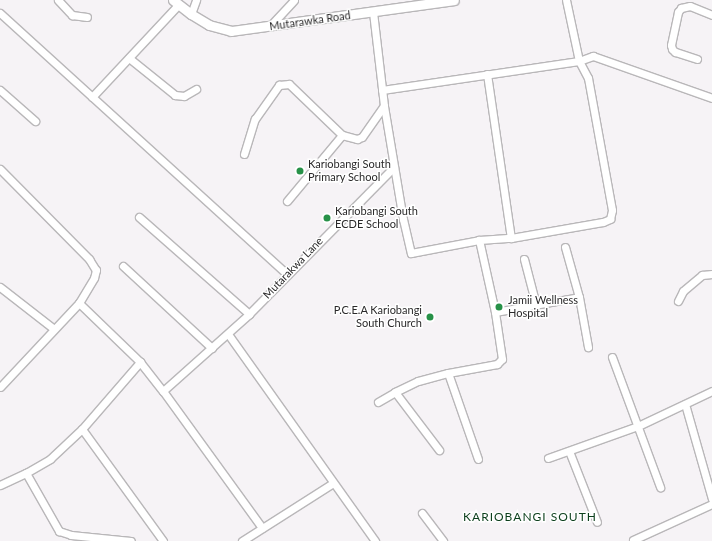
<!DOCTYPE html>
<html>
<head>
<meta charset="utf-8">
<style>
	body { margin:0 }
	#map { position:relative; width:712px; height:541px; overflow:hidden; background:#f6f3f6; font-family:Lato,sans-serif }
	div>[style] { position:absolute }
	.roads { filter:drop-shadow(1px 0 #b9b7b9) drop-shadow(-1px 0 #b9b7b9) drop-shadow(0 1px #b9b7b9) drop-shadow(0 -1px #b9b7b9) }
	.minor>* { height:7px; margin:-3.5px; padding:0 3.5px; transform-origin:3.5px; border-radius:3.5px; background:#fff }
	.tertiary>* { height:9px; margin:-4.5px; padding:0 4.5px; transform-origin:4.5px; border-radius:4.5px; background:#fff }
	.dots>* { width:11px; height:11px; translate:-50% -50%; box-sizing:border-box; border:2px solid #fff; border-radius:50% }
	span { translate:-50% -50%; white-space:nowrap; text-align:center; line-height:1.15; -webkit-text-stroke:3px #fff; paint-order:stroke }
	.street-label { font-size:11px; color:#2a292a }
	.poi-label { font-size:11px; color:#2a292a }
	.left { translate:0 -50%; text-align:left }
	.right { translate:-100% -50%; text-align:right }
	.neighbourhood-label { font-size:12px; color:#0c3f1c; letter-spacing:1px }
</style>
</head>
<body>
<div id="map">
	<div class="roads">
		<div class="minor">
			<i style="left:58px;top:0;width:21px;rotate:47deg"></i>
			<i style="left:72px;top:15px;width:15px;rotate:8deg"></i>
			<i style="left:373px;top:12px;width:95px;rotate:83.3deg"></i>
			<i style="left:384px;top:106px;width:115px;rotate:80.5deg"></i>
			<i style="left:403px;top:219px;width:35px;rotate:77deg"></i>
			<i style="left:411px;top:253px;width:69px;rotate:-10.8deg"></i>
			<i style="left:479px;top:240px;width:32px;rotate:-4deg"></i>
			<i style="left:511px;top:238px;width:93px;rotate:-9.9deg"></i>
			<i style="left:603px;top:222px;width:8px;rotate:-23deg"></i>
			<i style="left:610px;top:219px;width:9px;rotate:-77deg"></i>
			<i style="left:612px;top:210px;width:134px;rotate:-100.3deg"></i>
			<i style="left:588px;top:78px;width:19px;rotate:-118deg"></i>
			<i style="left:579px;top:61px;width:62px;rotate:-102deg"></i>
			<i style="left:0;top:13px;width:388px;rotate:42.3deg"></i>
			<i style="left:191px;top:14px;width:15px;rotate:-70deg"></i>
			<i style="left:270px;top:26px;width:35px;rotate:-47deg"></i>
			<i style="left:129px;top:58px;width:59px;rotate:38.8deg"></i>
			<i style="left:175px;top:95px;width:9px;rotate:6deg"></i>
			<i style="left:184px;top:96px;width:14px;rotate:-30deg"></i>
			<i style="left:697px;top:59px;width:23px;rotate:-162deg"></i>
			<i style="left:675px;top:52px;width:4px;rotate:-135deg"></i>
			<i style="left:672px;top:49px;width:4px;rotate:-104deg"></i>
			<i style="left:671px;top:45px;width:34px;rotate:-78deg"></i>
			<i style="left:678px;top:12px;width:5px;rotate:-53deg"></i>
			<i style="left:681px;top:8px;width:9px;rotate:-13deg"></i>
			<i style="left:690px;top:6px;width:24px;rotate:22deg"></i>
			<i style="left:487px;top:74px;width:166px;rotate:81.7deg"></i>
			<i style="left:0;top:90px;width:47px;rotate:41.5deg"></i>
			<i style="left:382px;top:90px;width:199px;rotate:-8.4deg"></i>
			<i style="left:579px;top:61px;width:15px;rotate:-20deg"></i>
			<i style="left:593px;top:56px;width:126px;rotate:19.4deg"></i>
			<i style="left:92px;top:97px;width:126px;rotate:-46.9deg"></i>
			<i style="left:244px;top:154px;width:37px;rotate:-73deg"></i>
			<i style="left:255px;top:119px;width:42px;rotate:-54.8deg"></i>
			<i style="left:279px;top:85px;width:10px;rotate:-6deg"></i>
			<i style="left:289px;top:84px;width:74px;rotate:43.9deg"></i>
			<i style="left:342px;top:135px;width:16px;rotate:15deg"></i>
			<i style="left:357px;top:139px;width:5px;rotate:-22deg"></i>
			<i style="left:362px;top:137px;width:38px;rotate:-55deg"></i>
			<i style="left:0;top:169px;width:127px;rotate:45.3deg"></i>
			<i style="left:89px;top:259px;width:13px;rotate:58deg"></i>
			<i style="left:96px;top:270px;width:8px;rotate:104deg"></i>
			<i style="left:94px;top:278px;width:29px;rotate:121deg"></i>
			<i style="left:79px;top:303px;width:115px;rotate:133.2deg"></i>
			<i style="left:287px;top:201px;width:86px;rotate:-50.2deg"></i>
			<i style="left:139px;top:217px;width:147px;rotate:41.4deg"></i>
			<i style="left:565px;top:247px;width:52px;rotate:74.4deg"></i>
			<i style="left:524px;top:259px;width:48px;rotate:75.4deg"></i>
			<i style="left:123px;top:266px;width:121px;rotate:42.7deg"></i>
			<i style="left:0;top:287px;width:68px;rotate:37.9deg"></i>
			<i style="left:678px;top:301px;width:11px;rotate:-63deg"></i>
			<i style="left:683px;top:291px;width:25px;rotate:-40deg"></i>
			<i style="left:702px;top:275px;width:10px;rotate:-6deg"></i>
			<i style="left:79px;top:303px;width:85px;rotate:44deg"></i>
			<i style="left:140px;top:362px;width:37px;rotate:52deg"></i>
			<i style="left:163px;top:391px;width:169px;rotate:54.1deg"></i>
			<i style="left:495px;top:312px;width:85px;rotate:-10.1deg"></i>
			<i style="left:579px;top:297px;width:51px;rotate:79.8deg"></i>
			<i style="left:228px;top:334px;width:254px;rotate:54.6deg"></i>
			<i style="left:612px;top:357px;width:139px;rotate:69.7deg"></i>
			<i style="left:448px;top:373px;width:91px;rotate:70.8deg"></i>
			<i style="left:163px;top:391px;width:115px;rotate:-41.8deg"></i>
			<i style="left:249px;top:314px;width:206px;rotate:-45.4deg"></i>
			<i style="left:395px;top:392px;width:73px;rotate:52.8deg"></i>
			<i style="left:378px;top:402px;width:20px;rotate:-30deg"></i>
			<i style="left:395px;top:392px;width:25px;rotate:-26deg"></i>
			<i style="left:418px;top:381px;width:31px;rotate:-15deg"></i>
			<i style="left:448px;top:373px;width:50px;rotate:-10.4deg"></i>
			<i style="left:497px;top:364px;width:7px;rotate:-45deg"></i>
			<i style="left:502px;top:359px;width:48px;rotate:-98.5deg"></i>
			<i style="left:495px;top:312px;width:74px;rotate:-102.5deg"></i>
			<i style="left:685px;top:404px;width:99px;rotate:74.1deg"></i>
			<i style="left:82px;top:429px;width:138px;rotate:54.1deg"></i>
			<i style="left:569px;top:451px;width:76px;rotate:68.5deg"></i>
			<i style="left:548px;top:458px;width:96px;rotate:-19.6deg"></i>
			<i style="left:638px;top:426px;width:82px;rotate:-25.3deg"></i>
			<i style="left:26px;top:473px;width:67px;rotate:60.4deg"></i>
			<i style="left:59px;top:531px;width:13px;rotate:18deg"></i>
			<i style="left:71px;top:535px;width:60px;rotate:5.7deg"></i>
			<i style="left:0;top:485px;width:29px;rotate:-25deg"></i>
			<i style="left:26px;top:473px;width:28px;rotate:-30deg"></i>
			<i style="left:50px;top:459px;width:44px;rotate:-43.2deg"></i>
			<i style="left:82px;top:429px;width:89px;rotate:-49.1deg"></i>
			<i style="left:422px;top:513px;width:35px;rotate:53deg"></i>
			<i style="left:633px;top:540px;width:87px;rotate:-24.5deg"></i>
			<i style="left:242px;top:541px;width:108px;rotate:-32.5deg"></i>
		</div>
		<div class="tertiary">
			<i style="left:173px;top:0;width:23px;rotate:38deg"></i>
			<i style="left:191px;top:14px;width:21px;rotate:31deg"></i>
			<i style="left:209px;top:25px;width:23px;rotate:15deg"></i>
			<i style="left:231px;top:31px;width:225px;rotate:-7.9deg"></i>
		</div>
	</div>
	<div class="dots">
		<i style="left:300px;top:171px;background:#279148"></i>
		<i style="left:327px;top:218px;background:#279148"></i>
		<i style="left:499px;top:307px;background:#279148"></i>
		<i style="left:430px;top:317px;background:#279148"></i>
	</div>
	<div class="street-label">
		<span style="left:310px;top:21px;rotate:-8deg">Mutarawka Road</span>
		<span style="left:293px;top:268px;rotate:-46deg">Mutarakwa Lane</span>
	</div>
	<div class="poi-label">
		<span class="left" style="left:308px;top:171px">Kariobangi South<br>Primary School</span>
		<span class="left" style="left:335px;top:218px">Kariobangi South<br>ECDE School</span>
		<span class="left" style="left:508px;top:307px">Jamii Wellness<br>Hospital</span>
		<span class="right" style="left:422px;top:317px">P.C.E.A Kariobangi<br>South Church</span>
	</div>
	<div class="neighbourhood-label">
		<span style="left:530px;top:517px">KARIOBANGI SOUTH</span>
	</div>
</div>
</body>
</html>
